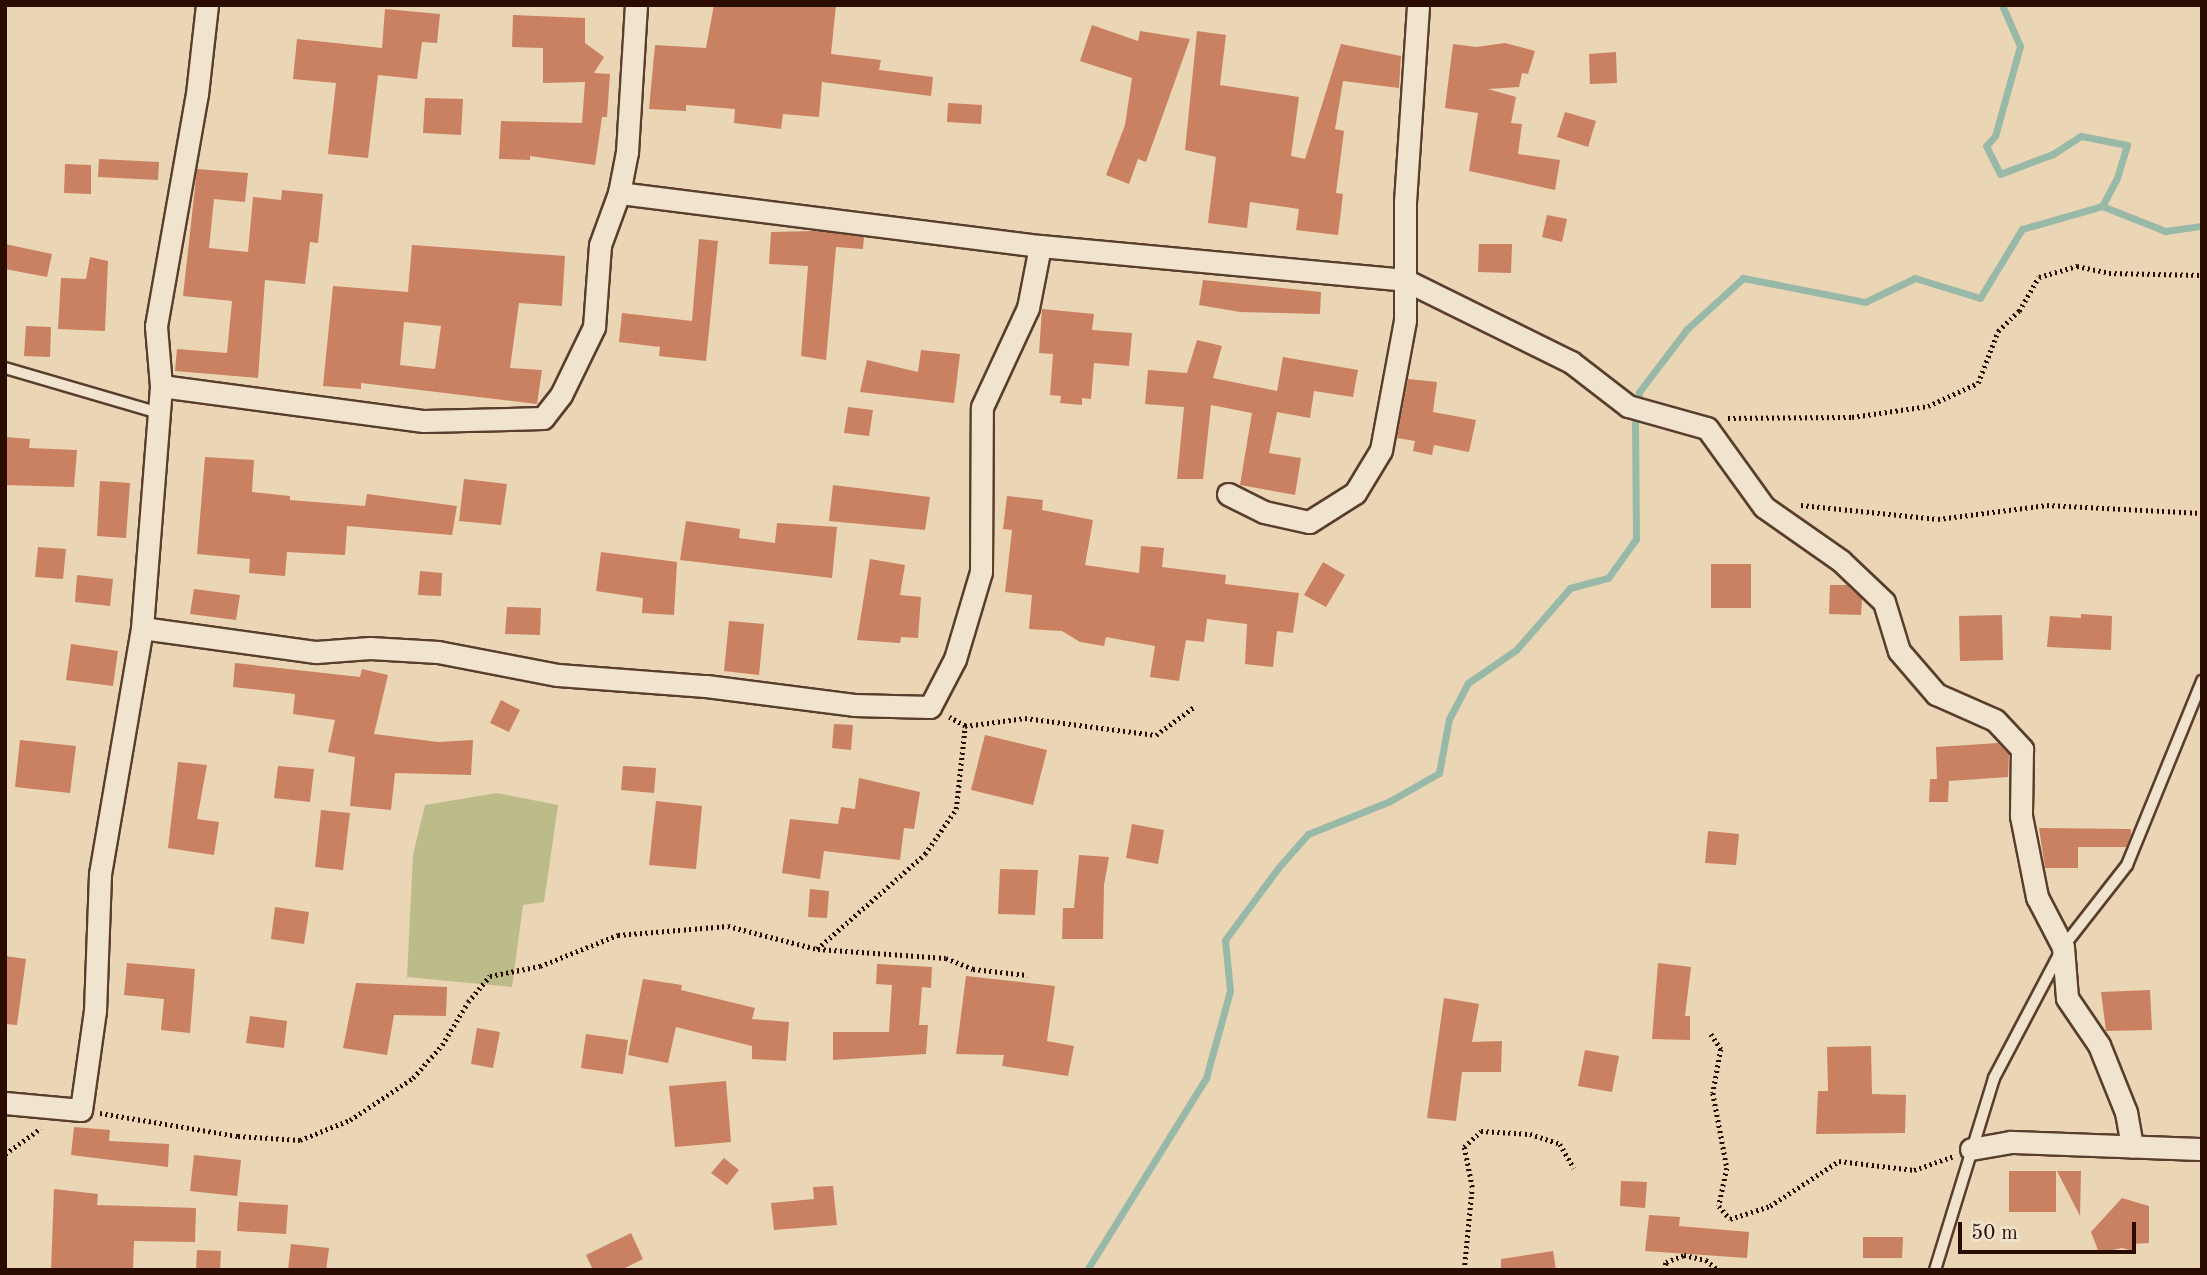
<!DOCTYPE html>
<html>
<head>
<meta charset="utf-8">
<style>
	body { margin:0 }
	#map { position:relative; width:2207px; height:1275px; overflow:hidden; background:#ead5b5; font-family:"Old Standard TT",serif }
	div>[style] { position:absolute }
	.green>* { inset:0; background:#bcbc8a }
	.stream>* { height:7px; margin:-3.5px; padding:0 3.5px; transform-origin:3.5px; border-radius:3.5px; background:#99b9a8 }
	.building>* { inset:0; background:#c98161 }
	.path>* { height:4.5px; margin-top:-2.25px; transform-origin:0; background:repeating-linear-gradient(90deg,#2a0c00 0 2px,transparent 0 5.5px) }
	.roads { filter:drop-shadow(2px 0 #5a3e2d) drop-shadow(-2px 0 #5a3e2d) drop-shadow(0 2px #5a3e2d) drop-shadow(0 -2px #5a3e2d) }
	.lane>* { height:10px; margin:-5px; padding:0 5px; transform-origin:5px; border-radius:5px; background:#f1e4cf }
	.street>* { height:21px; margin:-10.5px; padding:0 10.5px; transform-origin:10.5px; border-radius:10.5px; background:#f1e4cf }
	span { translate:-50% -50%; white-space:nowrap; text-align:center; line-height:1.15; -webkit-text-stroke:5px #f1e4cf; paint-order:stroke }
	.frame { position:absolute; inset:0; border:7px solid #2a0c00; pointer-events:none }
	.scale { position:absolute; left:1958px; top:1222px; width:178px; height:32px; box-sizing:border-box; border:4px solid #2a0c00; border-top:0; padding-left:9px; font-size:21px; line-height:24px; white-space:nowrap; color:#2a0c00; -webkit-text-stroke:5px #f1e4cf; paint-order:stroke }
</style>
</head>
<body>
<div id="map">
	<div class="green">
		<i style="clip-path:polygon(497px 793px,558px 805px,544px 902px,523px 905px,512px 987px,407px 977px,413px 855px,425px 805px)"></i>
	</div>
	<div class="stream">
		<i style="left:2002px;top:5px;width:45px;rotate:66.3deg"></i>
		<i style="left:2020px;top:46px;width:93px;rotate:105.5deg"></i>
		<i style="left:1995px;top:136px;width:13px;rotate:132deg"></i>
		<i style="left:1986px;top:146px;width:31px;rotate:63deg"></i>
		<i style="left:2000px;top:174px;width:57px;rotate:-20.7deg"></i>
		<i style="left:2053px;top:154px;width:33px;rotate:-33deg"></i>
		<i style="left:2081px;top:136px;width:47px;rotate:11.1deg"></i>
		<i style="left:2127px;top:145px;width:34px;rotate:107deg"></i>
		<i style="left:2117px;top:178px;width:32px;rotate:118deg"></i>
		<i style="left:1087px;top:1270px;width:226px;rotate:-58.2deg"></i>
		<i style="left:1206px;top:1078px;width:90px;rotate:-74.6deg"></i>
		<i style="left:1230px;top:991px;width:51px;rotate:-95.6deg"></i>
		<i style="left:1225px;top:940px;width:89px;rotate:-53.6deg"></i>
		<i style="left:1278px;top:868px;width:45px;rotate:-48.6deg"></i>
		<i style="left:1308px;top:834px;width:88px;rotate:-21.9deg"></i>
		<i style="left:1390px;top:801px;width:56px;rotate:-29.7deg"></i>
		<i style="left:1439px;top:773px;width:55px;rotate:-79.5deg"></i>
		<i style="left:1449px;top:719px;width:41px;rotate:-62.2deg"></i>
		<i style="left:1468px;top:683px;width:58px;rotate:-34.5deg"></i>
		<i style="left:1516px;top:650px;width:82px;rotate:-48.9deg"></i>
		<i style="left:1570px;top:588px;width:39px;rotate:-15deg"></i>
		<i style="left:1608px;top:578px;width:48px;rotate:-54.3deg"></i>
		<i style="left:1636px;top:539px;width:115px;rotate:-90.5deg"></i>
		<i style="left:1635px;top:424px;width:32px;rotate:-83deg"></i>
		<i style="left:1639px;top:392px;width:79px;rotate:-52.7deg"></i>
		<i style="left:1687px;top:329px;width:76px;rotate:-42.3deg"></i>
		<i style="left:1743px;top:278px;width:124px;rotate:11.1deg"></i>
		<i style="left:1865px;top:302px;width:55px;rotate:-25.6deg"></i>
		<i style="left:1915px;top:278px;width:68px;rotate:17.1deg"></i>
		<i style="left:1980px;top:298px;width:81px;rotate:-58.7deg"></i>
		<i style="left:2022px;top:229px;width:83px;rotate:-16deg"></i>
		<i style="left:2102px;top:206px;width:68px;rotate:21.6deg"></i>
		<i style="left:2165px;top:231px;width:37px;rotate:-8deg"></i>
	</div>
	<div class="building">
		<i style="clip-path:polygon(714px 5px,836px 5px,831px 54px,881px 60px,879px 70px,933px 77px,931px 96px,822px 82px,819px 117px,783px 114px,781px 129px,734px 123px,735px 109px,686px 105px,686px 111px,649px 109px,655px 45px,706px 48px)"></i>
		<i style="clip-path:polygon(385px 9px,440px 14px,437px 43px,422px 42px,417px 79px,378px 75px,368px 158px,328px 154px,336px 83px,293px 79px,297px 39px,382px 48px)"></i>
		<i style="clip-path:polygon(513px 15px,585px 18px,585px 43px,604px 57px,594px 73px,610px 74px,607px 117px,602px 117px,595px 165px,530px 156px,530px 160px,499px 159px,501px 121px,582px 123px,585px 82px,543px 83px,543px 48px,512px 47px)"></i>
		<i style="clip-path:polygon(1092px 25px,1138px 41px,1140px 31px,1190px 39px,1146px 162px,1138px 159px,1129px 184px,1106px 175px,1125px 125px,1132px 78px,1080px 61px)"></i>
		<i style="clip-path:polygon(1197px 31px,1226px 35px,1220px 85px,1299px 97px,1291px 156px,1305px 159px,1341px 44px,1401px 56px,1399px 88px,1343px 81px,1335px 129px,1344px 131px,1336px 193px,1343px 194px,1338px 235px,1296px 230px,1299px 209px,1250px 202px,1247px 228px,1208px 223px,1216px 157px,1185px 150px)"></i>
		<i style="clip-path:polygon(1505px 43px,1535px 51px,1528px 74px,1522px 73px,1519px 87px,1488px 89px,1516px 97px,1511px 123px,1522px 124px,1518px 154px,1560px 160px,1555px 190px,1469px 171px,1478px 113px,1445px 108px,1453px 44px,1476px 47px)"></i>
		<i style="clip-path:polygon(1616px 52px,1617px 83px,1590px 84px,1589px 54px)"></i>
		<i style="clip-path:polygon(425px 98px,463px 99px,461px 135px,423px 133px)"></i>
		<i style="clip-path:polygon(948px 103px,982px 105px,981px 124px,947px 122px)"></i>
		<i style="clip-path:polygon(1565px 112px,1596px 121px,1588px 147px,1557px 137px)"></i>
		<i style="clip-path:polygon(99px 159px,159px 162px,158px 180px,98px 177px)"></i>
		<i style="clip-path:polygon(65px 164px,91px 165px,91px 194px,64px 193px)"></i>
		<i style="clip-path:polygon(197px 169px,248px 173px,245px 202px,214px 199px,209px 248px,248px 252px,253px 197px,281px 200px,282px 190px,323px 194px,318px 243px,310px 242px,305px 284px,265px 280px,258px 378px,175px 371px,177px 349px,227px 353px,232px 301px,183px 296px)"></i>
		<i style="clip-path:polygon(1547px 215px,1567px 219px,1562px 242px,1542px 237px)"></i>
		<i style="clip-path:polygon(815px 231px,864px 237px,863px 249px,836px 247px,826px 360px,801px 356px,808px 266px,769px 264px,771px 232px)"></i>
		<i style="clip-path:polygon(699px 239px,718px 241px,706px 361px,659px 356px,660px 347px,619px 342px,622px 313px,692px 321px)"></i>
		<i style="clip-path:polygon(5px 244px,52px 254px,47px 277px,5px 269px)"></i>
		<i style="clip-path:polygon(1479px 244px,1512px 244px,1511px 273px,1478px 272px)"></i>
		<i style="clip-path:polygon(evenodd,412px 245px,565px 256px,562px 306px,519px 303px,510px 368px,542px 370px,537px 404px,361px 383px,361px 389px,323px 386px,333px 286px,408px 292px,412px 245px,404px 322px,441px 326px,435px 369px,400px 365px,404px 322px)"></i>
		<i style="clip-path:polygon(90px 257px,108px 261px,105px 331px,58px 329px,61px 278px,86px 279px)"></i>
		<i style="clip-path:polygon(1203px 280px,1321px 292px,1320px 314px,1240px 312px,1199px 305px)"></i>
		<i style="clip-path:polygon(1042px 309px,1094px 314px,1092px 330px,1132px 333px,1129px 366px,1094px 363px,1091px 399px,1082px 398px,1082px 405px,1060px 403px,1061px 396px,1050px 395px,1053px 354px,1039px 353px)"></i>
		<i style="clip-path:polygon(26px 326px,51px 327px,50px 357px,24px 356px)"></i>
		<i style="clip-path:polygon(1197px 340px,1222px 346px,1213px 378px,1277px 391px,1283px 357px,1358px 370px,1353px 397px,1314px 391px,1310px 418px,1277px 412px,1269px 453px,1301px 458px,1295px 495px,1240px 485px,1252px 413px,1211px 405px,1203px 479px,1177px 479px,1184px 407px,1145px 404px,1148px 370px,1187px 373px)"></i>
		<i style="clip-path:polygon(921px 350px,960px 354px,954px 403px,860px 392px,867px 360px,918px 372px)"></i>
		<i style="clip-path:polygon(1408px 379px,1437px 382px,1433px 412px,1476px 420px,1469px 452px,1434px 445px,1432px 455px,1413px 451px,1415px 441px,1397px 438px)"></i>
		<i style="clip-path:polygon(848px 407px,873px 410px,869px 436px,844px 433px)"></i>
		<i style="clip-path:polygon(5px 437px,30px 439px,29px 448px,77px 450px,74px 487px,5px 485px)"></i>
		<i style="clip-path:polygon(205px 457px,254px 460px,252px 492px,290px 496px,290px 500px,365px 506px,367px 494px,457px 506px,452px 535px,347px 526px,345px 555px,287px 552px,285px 576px,249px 573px,250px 559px,197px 554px)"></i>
		<i style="clip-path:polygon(464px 479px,507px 484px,501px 525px,459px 521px)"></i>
		<i style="clip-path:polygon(100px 481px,130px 483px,126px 538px,97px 536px)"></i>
		<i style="clip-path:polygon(833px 485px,930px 497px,925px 530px,829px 521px)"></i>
		<i style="clip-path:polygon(1007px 496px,1043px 500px,1042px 510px,1093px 520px,1085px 565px,1139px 573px,1141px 546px,1164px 548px,1162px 567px,1226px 575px,1225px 584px,1299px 593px,1293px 633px,1277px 631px,1273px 667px,1245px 664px,1247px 624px,1207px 619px,1204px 642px,1186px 640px,1179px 681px,1150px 677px,1155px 646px,1106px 637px,1104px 646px,1080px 642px,1062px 631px,1029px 629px,1032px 595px,1005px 592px,1012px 530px,1003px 529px)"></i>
		<i style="clip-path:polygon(686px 521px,740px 529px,739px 538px,775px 543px,777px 523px,837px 527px,832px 578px,680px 560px)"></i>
		<i style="clip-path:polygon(38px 547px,66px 549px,63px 579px,35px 577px)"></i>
		<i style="clip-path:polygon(601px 552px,677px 562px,674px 615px,642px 613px,643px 598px,596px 591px)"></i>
		<i style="clip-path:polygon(870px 559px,905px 565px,900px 595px,921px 597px,918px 638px,901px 637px,900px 643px,857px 640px)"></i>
		<i style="clip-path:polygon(1323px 562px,1345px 575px,1326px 607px,1304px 595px)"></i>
		<i style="clip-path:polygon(1711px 564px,1751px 564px,1751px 608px,1711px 608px)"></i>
		<i style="clip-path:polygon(420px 571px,442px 573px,441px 596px,418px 595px)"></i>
		<i style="clip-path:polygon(77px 575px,113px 579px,110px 606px,75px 602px)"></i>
		<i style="clip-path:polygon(1830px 585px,1847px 585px,1862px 599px,1861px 615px,1829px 614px)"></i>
		<i style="clip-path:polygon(194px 589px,240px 595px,236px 620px,190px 614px)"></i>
		<i style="clip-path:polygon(507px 607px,541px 608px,540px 635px,505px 634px)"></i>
		<i style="clip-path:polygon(2081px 614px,2112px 616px,2111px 650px,2047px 647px,2050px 616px,2081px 618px)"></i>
		<i style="clip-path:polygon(2002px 615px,2003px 660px,1960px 661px,1959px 616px)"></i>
		<i style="clip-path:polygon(729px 621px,764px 624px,759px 675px,724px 671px)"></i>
		<i style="clip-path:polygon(71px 644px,118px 651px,113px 686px,66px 680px)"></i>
		<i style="clip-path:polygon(235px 663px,360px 677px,362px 669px,388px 675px,374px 734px,438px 742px,473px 740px,471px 775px,395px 773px,391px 810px,350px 806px,355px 757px,328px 752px,335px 720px,293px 714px,295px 694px,233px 687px)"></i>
		<i style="clip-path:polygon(501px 700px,520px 710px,509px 732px,490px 723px)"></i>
		<i style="clip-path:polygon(834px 724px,853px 725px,851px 750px,832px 748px)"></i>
		<i style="clip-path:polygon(985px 735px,1047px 750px,1033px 805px,971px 790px)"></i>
		<i style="clip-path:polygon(20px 740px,76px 746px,70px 793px,15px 787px)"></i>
		<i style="clip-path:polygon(1998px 743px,2009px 754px,2008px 777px,1949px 781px,1948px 802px,1929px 802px,1930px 779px,1937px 779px,1936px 747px)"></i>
		<i style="clip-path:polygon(178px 762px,207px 765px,197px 819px,219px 822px,214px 855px,168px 848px)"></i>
		<i style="clip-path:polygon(278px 766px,314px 769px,310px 802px,274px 798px)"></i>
		<i style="clip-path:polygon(623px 766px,656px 768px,654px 793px,621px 790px)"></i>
		<i style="clip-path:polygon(859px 778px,920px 792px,914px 829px,904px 828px,900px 860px,824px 851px,820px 879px,782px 873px,790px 819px,838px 824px,841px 807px,855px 809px)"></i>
		<i style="clip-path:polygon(656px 801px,702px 806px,696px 869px,649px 865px)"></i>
		<i style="clip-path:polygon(321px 810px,350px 813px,343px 870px,315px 867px)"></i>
		<i style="clip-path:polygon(1132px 824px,1164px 830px,1158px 864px,1126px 858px)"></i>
		<i style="clip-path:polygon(2039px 828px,2131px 829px,2131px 835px,2126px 847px,2078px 847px,2078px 868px,2045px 868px)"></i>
		<i style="clip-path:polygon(1708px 831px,1739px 834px,1736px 865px,1705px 863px)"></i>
		<i style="clip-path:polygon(1079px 855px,1109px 857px,1104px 885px,1103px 939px,1062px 939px,1063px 908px,1074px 908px)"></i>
		<i style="clip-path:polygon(1000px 869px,1038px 870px,1035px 915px,998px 914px)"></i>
		<i style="clip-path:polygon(810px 889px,829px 891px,827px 918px,808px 917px)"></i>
		<i style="clip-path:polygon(275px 907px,309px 912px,304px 944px,271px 939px)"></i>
		<i style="clip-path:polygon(5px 956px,26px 959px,17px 1025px,5px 1024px)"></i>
		<i style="clip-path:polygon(127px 963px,195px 969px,190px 1033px,161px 1030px,164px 999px,124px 995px)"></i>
		<i style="clip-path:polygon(1658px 963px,1691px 967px,1685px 1016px,1690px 1016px,1690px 1040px,1652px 1039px)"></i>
		<i style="clip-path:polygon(877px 964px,932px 967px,931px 988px,922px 987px,919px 1025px,928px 1025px,926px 1054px,833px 1060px,833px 1032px,889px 1032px,892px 985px,876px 984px)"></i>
		<i style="clip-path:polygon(966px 976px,1055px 986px,1047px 1041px,1074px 1046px,1068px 1076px,1002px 1066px,1004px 1055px,956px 1054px)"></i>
		<i style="clip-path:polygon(643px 979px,682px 985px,681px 990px,755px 1008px,752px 1019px,789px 1022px,786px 1061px,752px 1059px,752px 1046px,676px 1027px,668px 1063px,628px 1055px)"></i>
		<i style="clip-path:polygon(356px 983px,447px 987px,446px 1016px,394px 1015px,387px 1055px,343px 1048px)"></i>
		<i style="clip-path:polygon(2150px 990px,2152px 1030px,2106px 1031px,2101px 992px)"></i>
		<i style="clip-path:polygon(1444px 998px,1479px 1004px,1472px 1042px,1502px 1041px,1501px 1072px,1462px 1072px,1456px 1121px,1427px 1118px)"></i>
		<i style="clip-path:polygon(250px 1016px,287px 1021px,284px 1048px,246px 1043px)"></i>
		<i style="clip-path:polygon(477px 1028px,500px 1032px,493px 1068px,471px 1064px)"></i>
		<i style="clip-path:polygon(586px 1034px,628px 1040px,623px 1074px,581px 1068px)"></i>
		<i style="clip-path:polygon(1871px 1046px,1872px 1094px,1906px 1095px,1905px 1133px,1816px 1134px,1818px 1091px,1828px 1091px,1827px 1047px)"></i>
		<i style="clip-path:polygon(1585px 1050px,1619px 1056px,1612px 1092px,1578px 1086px)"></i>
		<i style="clip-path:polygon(726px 1081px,731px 1142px,675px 1147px,669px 1086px)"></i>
		<i style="clip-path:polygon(74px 1127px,110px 1130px,109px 1141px,169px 1144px,168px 1167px,71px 1155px)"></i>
		<i style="clip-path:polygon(194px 1155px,241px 1160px,237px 1196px,190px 1191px)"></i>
		<i style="clip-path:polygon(724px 1158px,739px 1170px,727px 1185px,711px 1173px)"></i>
		<i style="clip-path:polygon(2009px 1171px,2056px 1171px,2056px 1212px,2009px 1212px)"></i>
		<i style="clip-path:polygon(2057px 1171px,2081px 1171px,2080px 1216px)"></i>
		<i style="clip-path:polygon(1621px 1181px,1647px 1182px,1645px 1208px,1620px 1206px)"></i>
		<i style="clip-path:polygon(833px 1186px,837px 1225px,774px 1230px,771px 1203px,814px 1199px,813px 1187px)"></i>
		<i style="clip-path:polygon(54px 1189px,98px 1194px,97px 1205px,196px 1208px,195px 1242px,134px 1241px,133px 1270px,51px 1270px)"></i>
		<i style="clip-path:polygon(2122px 1198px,2149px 1206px,2149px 1243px,2133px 1244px,2133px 1251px,2122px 1248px,2099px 1253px,2091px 1232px)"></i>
		<i style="clip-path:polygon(239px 1202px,288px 1205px,286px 1234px,237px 1231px)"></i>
		<i style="clip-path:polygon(1649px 1215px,1680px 1217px,1679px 1226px,1749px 1232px,1747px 1258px,1645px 1251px)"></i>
		<i style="clip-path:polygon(631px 1233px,643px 1259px,621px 1270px,593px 1270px,586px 1255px)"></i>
		<i style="clip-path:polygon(1863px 1237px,1903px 1237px,1902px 1258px,1863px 1258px)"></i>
		<i style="clip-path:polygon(291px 1244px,329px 1248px,326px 1270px,288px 1270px)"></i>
		<i style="clip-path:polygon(197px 1250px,221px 1251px,220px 1270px,196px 1270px)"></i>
		<i style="clip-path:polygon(1553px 1251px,1556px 1270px,1501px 1270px,1501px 1259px)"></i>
	</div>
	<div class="path">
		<i style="left:1728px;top:418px;width:124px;rotate:-0.5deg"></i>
		<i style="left:1852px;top:417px;width:77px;rotate:-8.2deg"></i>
		<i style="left:1928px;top:406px;width:55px;rotate:-24.7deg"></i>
		<i style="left:1978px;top:383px;width:56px;rotate:-69deg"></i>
		<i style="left:1998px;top:331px;width:29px;rotate:-44deg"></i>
		<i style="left:2019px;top:311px;width:39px;rotate:-60deg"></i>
		<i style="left:2039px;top:277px;width:40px;rotate:-16deg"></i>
		<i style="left:2077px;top:266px;width:33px;rotate:12deg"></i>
		<i style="left:2109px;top:273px;width:93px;rotate:1.2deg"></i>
		<i style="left:1801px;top:505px;width:138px;rotate:5.8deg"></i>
		<i style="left:1938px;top:519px;width:110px;rotate:-7.3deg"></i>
		<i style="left:2047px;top:505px;width:155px;rotate:3deg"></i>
		<i style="left:965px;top:726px;width:61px;rotate:-7.6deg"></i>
		<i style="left:1025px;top:718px;width:132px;rotate:7.4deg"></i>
		<i style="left:1156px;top:735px;width:47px;rotate:-36.4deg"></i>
		<i style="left:818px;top:949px;width:128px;rotate:4deg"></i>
		<i style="left:946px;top:958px;width:29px;rotate:22deg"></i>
		<i style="left:973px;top:969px;width:55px;rotate:6.2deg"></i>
		<i style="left:1711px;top:1034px;width:18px;rotate:56deg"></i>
		<i style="left:1721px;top:1049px;width:45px;rotate:100.3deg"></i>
		<i style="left:1713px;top:1093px;width:76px;rotate:79.4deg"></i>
		<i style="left:1727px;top:1168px;width:39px;rotate:102deg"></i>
		<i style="left:1719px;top:1206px;width:17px;rotate:50deg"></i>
		<i style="left:1730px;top:1219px;width:42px;rotate:-18deg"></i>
		<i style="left:1770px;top:1206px;width:82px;rotate:-33.1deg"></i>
		<i style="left:1839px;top:1161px;width:76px;rotate:6.8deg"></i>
		<i style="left:1914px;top:1170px;width:42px;rotate:-19.3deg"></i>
		<i style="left:100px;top:1113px;width:140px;rotate:9.5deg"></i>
		<i style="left:238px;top:1136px;width:62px;rotate:3.7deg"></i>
		<i style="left:300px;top:1140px;width:54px;rotate:-21.8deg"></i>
		<i style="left:350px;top:1120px;width:76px;rotate:-33.7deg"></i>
		<i style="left:413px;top:1078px;width:44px;rotate:-48.7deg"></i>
		<i style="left:442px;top:1045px;width:50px;rotate:-58.8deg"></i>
		<i style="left:468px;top:1002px;width:34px;rotate:-50deg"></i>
		<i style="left:490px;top:976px;width:51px;rotate:-11.3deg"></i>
		<i style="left:540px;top:966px;width:84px;rotate:-21.7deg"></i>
		<i style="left:618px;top:935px;width:110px;rotate:-4.7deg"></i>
		<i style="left:728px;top:926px;width:92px;rotate:14.5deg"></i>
		<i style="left:817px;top:949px;width:144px;rotate:-41.3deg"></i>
		<i style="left:925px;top:854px;width:55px;rotate:-55.4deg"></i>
		<i style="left:956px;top:809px;width:83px;rotate:-83.8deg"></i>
		<i style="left:965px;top:726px;width:18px;rotate:-151deg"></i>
		<i style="left:5px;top:1154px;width:44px;rotate:-35.8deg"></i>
		<i style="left:1464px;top:1270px;width:83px;rotate:-84.5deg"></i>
		<i style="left:1472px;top:1187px;width:41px;rotate:-101.3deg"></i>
		<i style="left:1464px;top:1147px;width:23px;rotate:-43deg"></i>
		<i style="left:1481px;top:1131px;width:49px;rotate:3.5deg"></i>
		<i style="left:1530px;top:1134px;width:32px;rotate:18deg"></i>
		<i style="left:1560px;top:1144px;width:28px;rotate:60deg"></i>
		<i style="left:1663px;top:1270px;width:9px;rotate:-69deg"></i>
		<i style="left:1666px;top:1262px;width:19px;rotate:-21deg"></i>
		<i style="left:1684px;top:1255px;width:23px;rotate:13deg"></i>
		<i style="left:1706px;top:1260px;width:16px;rotate:40deg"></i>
	</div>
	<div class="roads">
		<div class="lane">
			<i style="left:5px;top:368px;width:160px;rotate:16.3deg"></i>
			<i style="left:1935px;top:1270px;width:201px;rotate:-72.9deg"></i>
			<i style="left:1994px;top:1078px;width:148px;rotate:-62.2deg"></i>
			<i style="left:2063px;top:947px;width:104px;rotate:-52deg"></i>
			<i style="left:2127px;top:865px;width:199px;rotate:-67.8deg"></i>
		</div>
		<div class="street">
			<i style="left:619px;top:193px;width:424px;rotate:7.2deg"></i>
			<i style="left:1040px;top:246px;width:367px;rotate:5.3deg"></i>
			<i style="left:1405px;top:280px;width:78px;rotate:-90deg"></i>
			<i style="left:1405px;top:202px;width:197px;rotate:-86.2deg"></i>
			<i style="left:161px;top:386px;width:265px;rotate:7.6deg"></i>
			<i style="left:424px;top:421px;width:119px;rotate:-1.4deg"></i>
			<i style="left:543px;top:418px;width:29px;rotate:-52deg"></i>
			<i style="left:561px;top:395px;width:76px;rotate:-64.1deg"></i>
			<i style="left:594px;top:327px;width:82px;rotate:-85.8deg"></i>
			<i style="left:600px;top:245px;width:55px;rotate:-69.9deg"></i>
			<i style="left:619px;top:193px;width:42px;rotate:-79deg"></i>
			<i style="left:627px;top:152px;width:147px;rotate:-86.5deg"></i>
			<i style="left:1228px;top:494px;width:40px;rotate:26.6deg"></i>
			<i style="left:1264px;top:512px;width:46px;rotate:12.5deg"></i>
			<i style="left:1309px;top:522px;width:54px;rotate:-32.2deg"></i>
			<i style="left:1355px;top:493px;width:50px;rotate:-58.8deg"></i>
			<i style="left:1381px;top:450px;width:132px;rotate:-79.5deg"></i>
			<i style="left:1405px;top:320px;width:40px;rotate:-90deg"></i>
			<i style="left:1405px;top:280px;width:185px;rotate:26.3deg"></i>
			<i style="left:1571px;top:362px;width:72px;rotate:37.7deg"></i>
			<i style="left:1628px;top:406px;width:82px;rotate:15.6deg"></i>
			<i style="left:1707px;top:428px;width:97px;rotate:54.2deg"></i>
			<i style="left:1764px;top:507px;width:94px;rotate:35deg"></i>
			<i style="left:1841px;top:561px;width:59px;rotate:43.6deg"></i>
			<i style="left:1884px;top:602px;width:51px;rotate:73deg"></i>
			<i style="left:1899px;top:651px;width:57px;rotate:49.3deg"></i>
			<i style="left:1936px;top:694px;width:64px;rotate:23.8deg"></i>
			<i style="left:1995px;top:720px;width:40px;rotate:47deg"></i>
			<i style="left:2022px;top:749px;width:67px;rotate:90.9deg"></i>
			<i style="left:2021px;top:816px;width:83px;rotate:78.8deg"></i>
			<i style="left:2037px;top:897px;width:56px;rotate:62.5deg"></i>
			<i style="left:2063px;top:947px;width:51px;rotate:85.5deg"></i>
			<i style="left:2067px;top:998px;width:57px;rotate:55.8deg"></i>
			<i style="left:2099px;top:1045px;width:72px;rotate:68.1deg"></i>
			<i style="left:2126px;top:1112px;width:35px;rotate:80deg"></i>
			<i style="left:142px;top:628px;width:176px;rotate:7.9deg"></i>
			<i style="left:316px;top:652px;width:54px;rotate:-4.2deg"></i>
			<i style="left:370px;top:648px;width:68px;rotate:3.4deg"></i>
			<i style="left:438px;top:652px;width:122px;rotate:10.9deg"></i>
			<i style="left:558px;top:675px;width:148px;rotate:4.3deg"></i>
			<i style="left:706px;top:686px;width:149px;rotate:7.3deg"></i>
			<i style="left:854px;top:705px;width:76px;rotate:1.5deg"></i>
			<i style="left:930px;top:707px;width:54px;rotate:-62.5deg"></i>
			<i style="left:955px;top:659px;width:91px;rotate:-73.4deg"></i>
			<i style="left:981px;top:572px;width:165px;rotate:-89.7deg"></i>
			<i style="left:982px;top:407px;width:109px;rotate:-65.1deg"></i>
			<i style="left:1028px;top:308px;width:63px;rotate:-79deg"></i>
			<i style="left:5px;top:1103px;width:76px;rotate:5.3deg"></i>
			<i style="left:81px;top:1110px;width:100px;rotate:-82deg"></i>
			<i style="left:95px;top:1011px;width:137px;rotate:-87.9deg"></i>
			<i style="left:100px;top:874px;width:250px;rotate:-80.3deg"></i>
			<i style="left:142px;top:628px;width:243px;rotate:-85.5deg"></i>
			<i style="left:161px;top:386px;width:60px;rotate:-94.8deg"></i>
			<i style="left:156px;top:326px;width:236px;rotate:-80deg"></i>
			<i style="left:197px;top:94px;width:90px;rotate:-83.6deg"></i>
			<i style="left:1971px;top:1149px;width:41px;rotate:-9.9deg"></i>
			<i style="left:2011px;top:1142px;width:191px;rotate:2.1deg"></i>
		</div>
	</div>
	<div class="frame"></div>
	<div class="scale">50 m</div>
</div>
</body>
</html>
